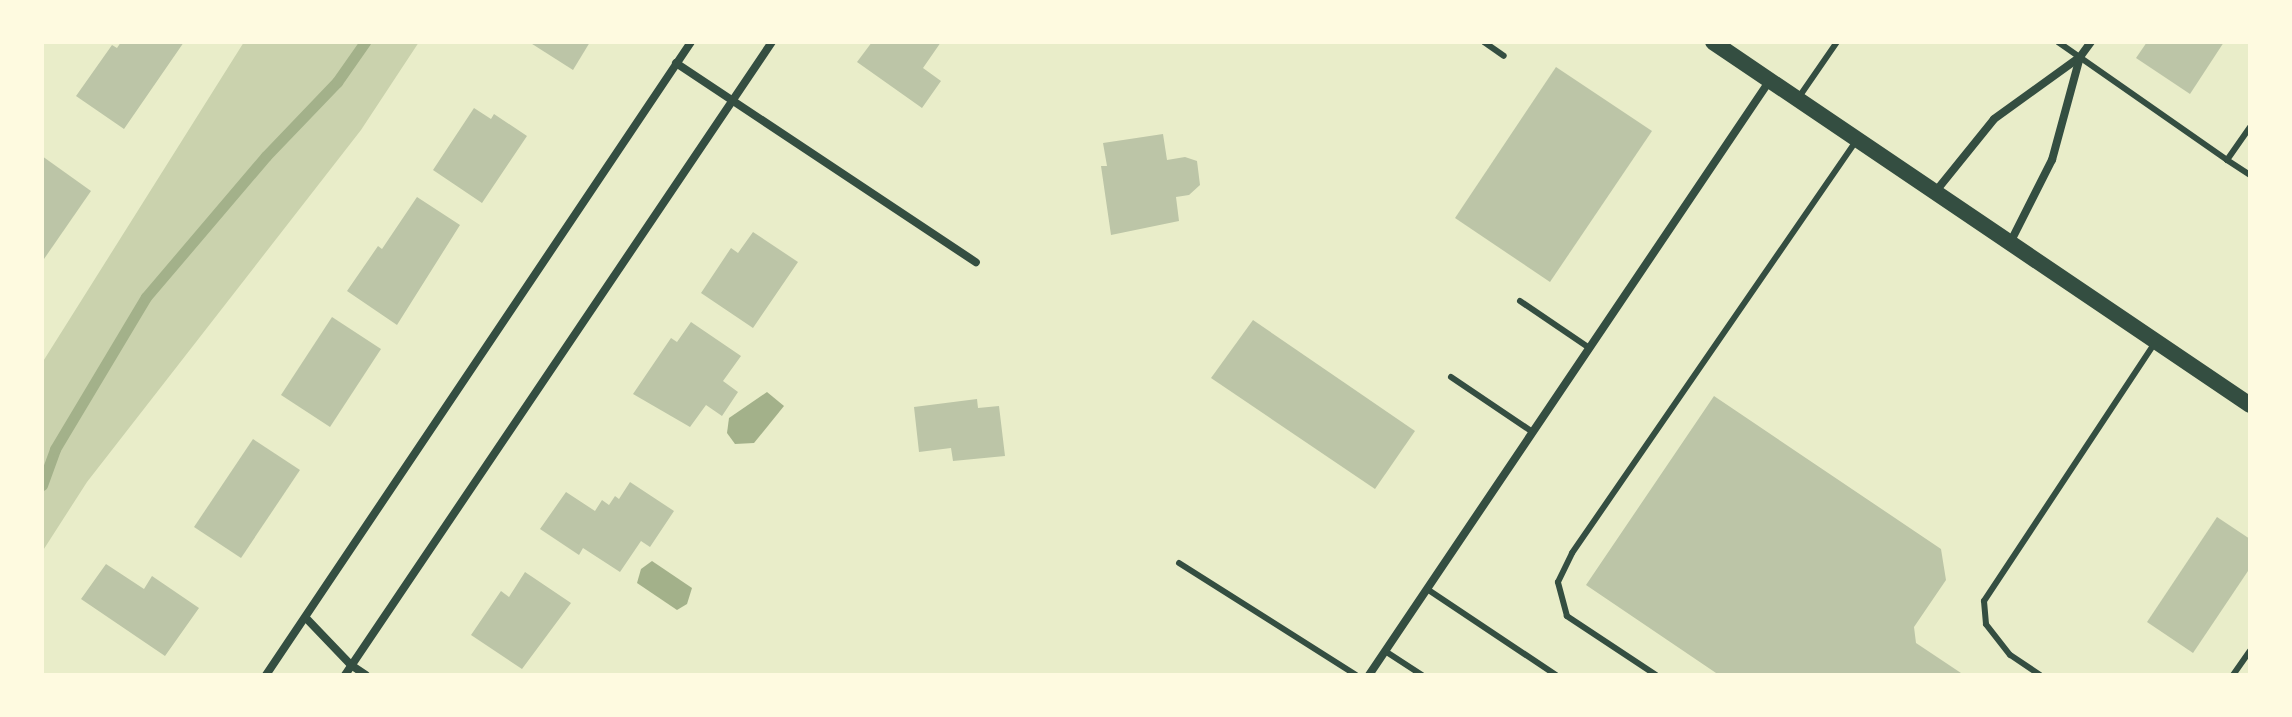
<!DOCTYPE html>
<html>
<head>
<meta charset="utf-8">
<style>
	body { margin:0 }
	#map { position:relative; width:2292px; height:717px; overflow:hidden; background:#e9edc9; font-family:Montserrat,sans-serif }
	div>[style] { position:absolute }
	.green>* { inset:0; background:#cad2ad }
	.water>* { inset:0; background:#a3b18a }
	.stream>* { height:11px; margin:-5.5px; padding:0 5.5px; transform-origin:5.5px; border-radius:5.5px; background:#a3b18a }
	.building>* { inset:0; background:#bcc5a7 }
	.service>* { height:6px; margin:-3px; padding:0 3px; transform-origin:3px; border-radius:3px; background:#344e41 }
	.minor>* { height:8px; margin:-4px; padding:0 4px; transform-origin:4px; border-radius:4px; background:#344e41 }
	.secondary>* { height:16px; margin:-8px; padding:0 8px; transform-origin:8px; border-radius:8px; background:#344e41 }
	span { translate:-50% -50%; white-space:nowrap; text-align:center; line-height:1.15; -webkit-text-stroke:8px #fefae0; paint-order:stroke }
	.frame { position:absolute; inset:0; border:44px solid #fefae0; pointer-events:none }
</style>
</head>
<body>
<div id="map">
	<div class="green">
		<i style="clip-path:polygon(244px 42px,419px 42px,361px 130px,87px 482px,42px 552px,42px 363px)"></i>
	</div>
	<div class="water">
		<i style="clip-path:polygon(767px 392px,784px 406px,754px 443px,735px 444px,727px 433px,729px 418px)"></i>
		<i style="clip-path:polygon(652px 561px,692px 588px,687px 604px,677px 610px,637px 583px,641px 569px)"></i>
	</div>
	<div class="stream">
		<i style="left:42px;top:485px;width:38px;rotate:-70deg"></i>
		<i style="left:55px;top:449px;width:177px;rotate:-59.1deg"></i>
		<i style="left:146px;top:297px;width:185px;rotate:-49.6deg"></i>
		<i style="left:266px;top:156px;width:103px;rotate:-46.2deg"></i>
		<i style="left:337px;top:82px;width:49px;rotate:-55deg"></i>
	</div>
	<div class="building">
		<i style="clip-path:polygon(121px 42px,184px 42px,124px 129px,76px 96px,112px 45px,117px 48px)"></i>
		<i style="clip-path:polygon(529px 42px,590px 42px,573px 70px)"></i>
		<i style="clip-path:polygon(872px 42px,941px 42px,923px 68px,941px 81px,922px 108px,857px 62px)"></i>
		<i style="clip-path:polygon(2147px 42px,2224px 42px,2190px 94px,2136px 58px)"></i>
		<i style="clip-path:polygon(1556px 67px,1652px 131px,1550px 282px,1455px 218px)"></i>
		<i style="clip-path:polygon(474px 108px,491px 119px,494px 114px,527px 136px,482px 203px,433px 170px)"></i>
		<i style="clip-path:polygon(1163px 134px,1167px 160px,1185px 157px,1197px 161px,1200px 185px,1189px 195px,1176px 197px,1179px 221px,1111px 235px,1101px 166px,1107px 166px,1103px 143px)"></i>
		<i style="clip-path:polygon(42px 156px,91px 191px,44px 259px,42px 257px)"></i>
		<i style="clip-path:polygon(417px 197px,460px 225px,397px 325px,347px 291px,378px 246px,382px 249px)"></i>
		<i style="clip-path:polygon(753px 232px,798px 262px,753px 328px,701px 293px,731px 248px,738px 253px)"></i>
		<i style="clip-path:polygon(332px 317px,381px 349px,330px 427px,281px 395px)"></i>
		<i style="clip-path:polygon(1253px 320px,1415px 431px,1375px 489px,1211px 378px)"></i>
		<i style="clip-path:polygon(691px 322px,741px 356px,723px 381px,738px 392px,722px 416px,706px 405px,690px 427px,633px 394px,671px 338px,677px 342px)"></i>
		<i style="clip-path:polygon(1714px 396px,1941px 549px,1946px 580px,1914px 627px,1916px 643px,1964px 675px,1719px 675px,1586px 585px)"></i>
		<i style="clip-path:polygon(977px 399px,978px 408px,999px 406px,1005px 456px,953px 461px,951px 448px,919px 452px,914px 407px)"></i>
		<i style="clip-path:polygon(253px 439px,300px 470px,241px 558px,194px 527px)"></i>
		<i style="clip-path:polygon(630px 482px,674px 511px,650px 547px,641px 541px,620px 572px,583px 548px,579px 555px,540px 529px,566px 492px,595px 511px,602px 500px,609px 505px,615px 496px,619px 499px)"></i>
		<i style="clip-path:polygon(2217px 517px,2250px 539px,2250px 568px,2193px 653px,2147px 622px)"></i>
		<i style="clip-path:polygon(106px 564px,144px 589px,152px 576px,199px 608px,165px 656px,81px 599px)"></i>
		<i style="clip-path:polygon(525px 572px,571px 603px,522px 669px,471px 635px,501px 591px,509px 597px)"></i>
	</div>
	<div class="service">
		<i style="left:1484px;top:42px;width:24px;rotate:35deg"></i>
		<i style="left:2058px;top:42px;width:206px;rotate:34.9deg"></i>
		<i style="left:2227px;top:160px;width:40px;rotate:-55.1deg"></i>
		<i style="left:1799px;top:97px;width:67px;rotate:-55.4deg"></i>
		<i style="left:2227px;top:160px;width:27px;rotate:33deg"></i>
		<i style="left:1520px;top:301px;width:82px;rotate:34.1deg"></i>
		<i style="left:1451px;top:377px;width:97px;rotate:34deg"></i>
		<i style="left:1179px;top:563px;width:209px;rotate:32.3deg"></i>
		<i style="left:1427px;top:589px;width:155px;rotate:33.7deg"></i>
		<i style="left:1385px;top:651px;width:44px;rotate:33deg"></i>
		<i style="left:1656px;top:675px;width:107px;rotate:-146.5deg"></i>
		<i style="left:1567px;top:616px;width:35px;rotate:-105deg"></i>
		<i style="left:1558px;top:582px;width:32px;rotate:-64deg"></i>
		<i style="left:1572px;top:553px;width:500px;rotate:-55.42deg"></i>
		<i style="left:2040px;top:675px;width:36px;rotate:-146deg"></i>
		<i style="left:2010px;top:655px;width:39px;rotate:-128deg"></i>
		<i style="left:1986px;top:624px;width:23px;rotate:-95deg"></i>
		<i style="left:1984px;top:601px;width:308px;rotate:-56.5deg"></i>
		<i style="left:2233px;top:675px;width:29px;rotate:-55deg"></i>
	</div>
	<div class="minor">
		<i style="left:676px;top:63px;width:360px;rotate:33.6deg"></i>
		<i style="left:1936px;top:191px;width:92px;rotate:-51.1deg"></i>
		<i style="left:1994px;top:119px;width:106px;rotate:-35.8deg"></i>
		<i style="left:2080px;top:57px;width:19px;rotate:-54deg"></i>
		<i style="left:2011px;top:241px;width:91px;rotate:-63.2deg"></i>
		<i style="left:2052px;top:160px;width:107px;rotate:-74.8deg"></i>
		<i style="left:306px;top:618px;width:65px;rotate:46.2deg"></i>
		<i style="left:351px;top:665px;width:18px;rotate:34deg"></i>
		<i style="left:266px;top:675px;width:762px;rotate:-56.12deg"></i>
		<i style="left:345px;top:675px;width:764px;rotate:-56deg"></i>
		<i style="left:1369px;top:675px;width:718px;rotate:-56.02deg"></i>
	</div>
	<div class="secondary">
		<i style="left:1713px;top:42px;width:648px;rotate:34.06deg"></i>
	</div>
	<div class="frame"></div>
</div>
</body>
</html>
